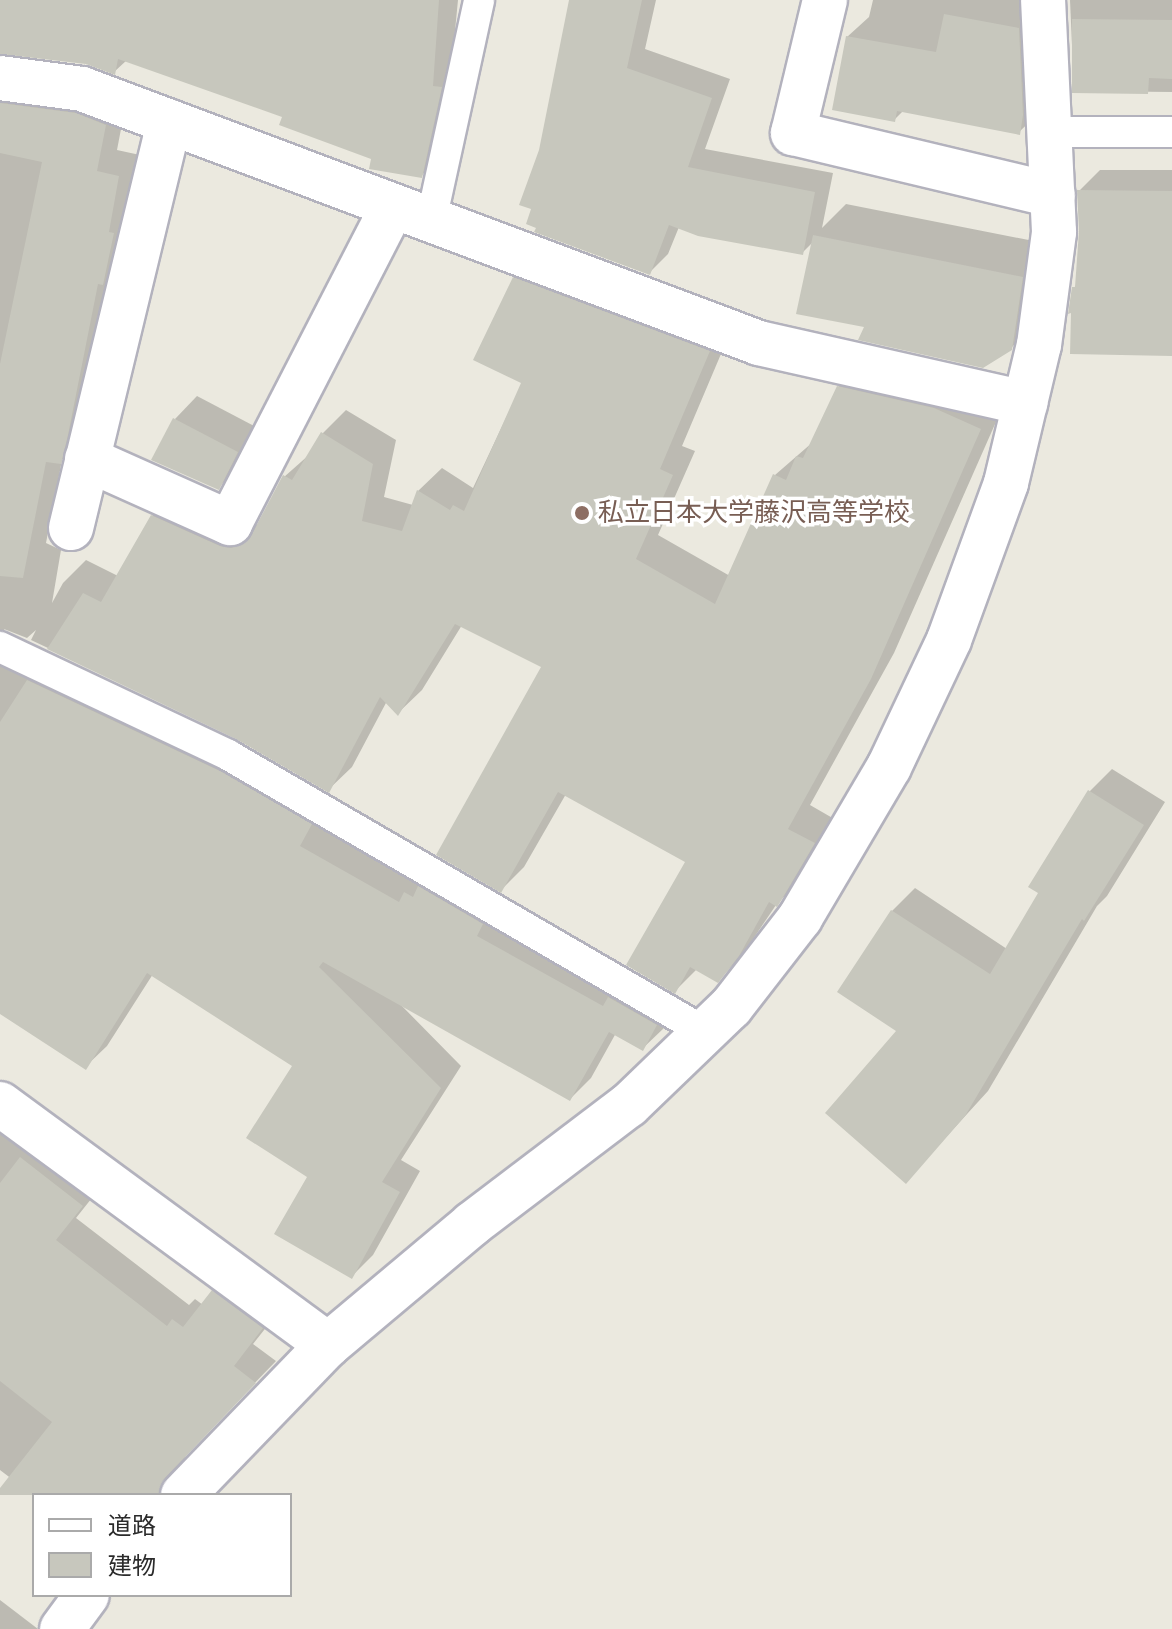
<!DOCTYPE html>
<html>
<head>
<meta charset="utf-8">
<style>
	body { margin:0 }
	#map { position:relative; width:1172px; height:1629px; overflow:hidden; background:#ebe9df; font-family:"Source Sans 3","Noto Sans JP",sans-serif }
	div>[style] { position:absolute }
	.shadow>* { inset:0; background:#0003 }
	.building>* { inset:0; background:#c7c7bd }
	.roads { filter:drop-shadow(2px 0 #b3b2bd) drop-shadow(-2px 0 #b3b2bd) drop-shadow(0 2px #b3b2bd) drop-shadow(0 -2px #b3b2bd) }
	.service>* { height:30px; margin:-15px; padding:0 15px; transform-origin:15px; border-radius:15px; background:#fff }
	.minor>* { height:44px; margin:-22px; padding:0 22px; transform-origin:22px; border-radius:22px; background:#fff }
	.dots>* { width:22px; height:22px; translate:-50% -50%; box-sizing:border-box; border:4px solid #fff; border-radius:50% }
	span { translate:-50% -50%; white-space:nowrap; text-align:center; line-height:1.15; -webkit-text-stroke:7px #fff; paint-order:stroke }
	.education-label { font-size:26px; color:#785e54 }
	.left { translate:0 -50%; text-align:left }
	.legend { position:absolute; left:32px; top:1493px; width:260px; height:104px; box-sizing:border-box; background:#fff; border:2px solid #aaa; margin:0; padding:10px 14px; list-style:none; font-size:24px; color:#2b2b2b }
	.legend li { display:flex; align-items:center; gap:16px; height:40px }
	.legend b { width:40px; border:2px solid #aaa }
</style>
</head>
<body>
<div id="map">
	<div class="shadow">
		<i style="clip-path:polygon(0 0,458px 0,443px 155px,421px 176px,373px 158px,285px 115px,127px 60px,114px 72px,86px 62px,0 52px)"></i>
		<i style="clip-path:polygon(571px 0,656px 0,645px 49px,730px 79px,705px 149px,833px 173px,822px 228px,846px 204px,1054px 245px,1043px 316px,1011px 348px,867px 326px,813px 242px,802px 253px,679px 227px,668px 254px,649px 273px,533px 208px,541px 151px)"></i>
		<i style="clip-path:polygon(873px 0,1039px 0,1040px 112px,1019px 132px,904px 110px,894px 120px,847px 37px,869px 17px)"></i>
		<i style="clip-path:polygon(1070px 0,1172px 0,1172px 92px,1074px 91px)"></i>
		<i style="clip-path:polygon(0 69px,126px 103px,117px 150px,140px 155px,81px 441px,62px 460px,46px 543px,61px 550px,52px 603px,63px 583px,86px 560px,118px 576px,152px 516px,176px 493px,244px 523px,257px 525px,284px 477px,310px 454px,323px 433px,346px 410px,396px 440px,384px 497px,413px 505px,418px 491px,442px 468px,473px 488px,523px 382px,515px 279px,538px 255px,732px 328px,682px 446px,695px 451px,658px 535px,730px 576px,775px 475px,813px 442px,838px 387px,862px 364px,1003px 406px,894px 653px,810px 805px,836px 820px,802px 878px,776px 905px,741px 957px,717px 981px,697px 969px,675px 991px,687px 861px,566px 794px,524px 867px,501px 890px,544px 667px,462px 625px,422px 690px,398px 713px,387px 701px,352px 767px,328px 790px,237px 737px,31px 640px,36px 630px,27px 638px,4px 629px,7px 637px,677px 1003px,664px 1028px,642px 1049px,616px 1033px,591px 1078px,570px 1099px,400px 1004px,461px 1066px,401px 1160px,420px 1171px,373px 1255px,352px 1276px,309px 1176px,295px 1065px,153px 974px,107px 1046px,85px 1067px,0 1013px)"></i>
		<i style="clip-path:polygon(1100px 170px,1172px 170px,1172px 354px,1074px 288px,1077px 284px,1081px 235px,1079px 191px)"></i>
		<i style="clip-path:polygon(197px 396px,260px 429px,241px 465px,218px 488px,175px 419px)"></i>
		<i style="clip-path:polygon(1112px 769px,1165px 802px,1107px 896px,1097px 906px,988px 1091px,906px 1181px,892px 911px,915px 888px,1007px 949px,1041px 892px,1090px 791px)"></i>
		<i style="clip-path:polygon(0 1132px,27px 1153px,43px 1137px,103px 1184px,76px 1218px,189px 1305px,195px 1299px,203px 1305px,234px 1270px,283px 1306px,253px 1344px,276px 1361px,186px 1454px,180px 1472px,161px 1495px,34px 1496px,0 1470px)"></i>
		<i style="clip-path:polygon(0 1600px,38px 1629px,0 1629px)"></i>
	</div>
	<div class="building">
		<i style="clip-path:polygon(0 0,439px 0,433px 86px,442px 87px,422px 178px,369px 169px,371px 159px,279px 125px,282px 117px,118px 59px,115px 75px,86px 64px,0 54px)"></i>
		<i style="clip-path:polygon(569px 0,642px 0,627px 68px,712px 98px,688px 167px,815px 192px,803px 255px,698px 236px,669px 225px,650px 275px,534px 232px,536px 228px,526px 224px,531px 209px,519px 205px,539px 150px)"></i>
		<i style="clip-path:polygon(944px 14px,1019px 28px,1023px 115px,1020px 135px,897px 111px,895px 122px,832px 110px,846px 36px,936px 52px)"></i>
		<i style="clip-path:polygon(1072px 19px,1172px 20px,1172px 79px,1149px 78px,1148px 94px,1072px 93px)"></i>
		<i style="clip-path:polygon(0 103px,76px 113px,106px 125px,97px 171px,119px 176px,109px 232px,114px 233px,103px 285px,98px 284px,68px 435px,61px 464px,46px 462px,23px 578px,0 576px,0 364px,42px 162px,0 153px)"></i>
		<i style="clip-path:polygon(1077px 190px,1172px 191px,1172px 356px,1070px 354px,1071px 313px,1068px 314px,1072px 287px,1075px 287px,1079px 231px)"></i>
		<i style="clip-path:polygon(813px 235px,1023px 277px,1012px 350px,983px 368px,858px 340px,864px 327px,796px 314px)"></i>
		<i style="clip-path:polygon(513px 277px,710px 351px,660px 469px,673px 475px,636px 559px,715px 604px,773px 474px,786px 480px,796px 456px,803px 458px,837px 386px,934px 408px,981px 429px,871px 679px,788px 829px,815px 843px,779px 904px,777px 907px,769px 902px,739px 956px,718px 983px,690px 967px,675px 994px,626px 965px,685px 862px,558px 792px,501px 893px,436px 855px,541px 667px,455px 624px,398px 716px,380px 697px,329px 793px,236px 739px,47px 649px,83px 593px,101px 602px,151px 515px,220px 546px,231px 548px,243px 544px,252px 534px,283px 475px,292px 480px,321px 432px,373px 464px,362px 521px,402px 531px,417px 490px,450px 510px,453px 505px,464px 511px,521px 383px,473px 360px)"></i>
		<i style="clip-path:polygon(173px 418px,238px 452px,219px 490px,151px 460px)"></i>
		<i style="clip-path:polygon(27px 680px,220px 771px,312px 824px,300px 846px,399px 902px,404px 892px,413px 897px,418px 886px,483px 924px,477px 936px,603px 1006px,608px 997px,657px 1025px,643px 1051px,609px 1032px,570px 1101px,323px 962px,319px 967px,441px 1088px,382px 1182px,400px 1192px,352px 1279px,274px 1234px,307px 1177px,246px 1138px,292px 1066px,147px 973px,86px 1070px,0 1014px,0 722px)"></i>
		<i style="clip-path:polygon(1088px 790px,1144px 825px,1084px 921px,1082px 919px,965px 1116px,906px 1184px,825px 1113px,896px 1031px,837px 992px,891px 910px,990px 974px,1038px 893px,1028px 887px)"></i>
		<i style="clip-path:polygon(20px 1157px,83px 1206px,56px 1240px,167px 1326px,172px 1319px,183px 1327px,212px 1290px,263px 1328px,234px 1366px,256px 1383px,165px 1478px,159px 1495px,0 1495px,0 1488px,52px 1422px,0 1381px,0 1183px)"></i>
	</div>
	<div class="roads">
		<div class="service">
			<i style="left:1051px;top:132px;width:121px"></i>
			<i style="left:431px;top:221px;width:226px;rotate:-77.7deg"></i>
			<i style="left:0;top:647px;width:252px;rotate:25.3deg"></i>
			<i style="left:228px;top:755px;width:552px;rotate:30.14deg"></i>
		</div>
		<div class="minor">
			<i style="left:825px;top:0;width:137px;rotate:103.5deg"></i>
			<i style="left:793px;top:133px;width:267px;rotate:13.4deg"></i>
			<i style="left:0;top:78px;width:83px;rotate:7.6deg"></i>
			<i style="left:82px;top:89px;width:723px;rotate:20.57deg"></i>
			<i style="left:759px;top:343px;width:273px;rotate:12.7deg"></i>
			<i style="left:87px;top:459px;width:157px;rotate:24.1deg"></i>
			<i style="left:230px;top:523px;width:356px;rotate:-62.8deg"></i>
			<i style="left:71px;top:528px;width:418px;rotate:-76.4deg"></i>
			<i style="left:0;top:1104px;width:407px;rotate:36.3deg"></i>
			<i style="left:183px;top:1495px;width:209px;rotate:-46deg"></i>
			<i style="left:328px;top:1345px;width:188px;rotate:-40deg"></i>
			<i style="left:472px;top:1224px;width:197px;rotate:-37.2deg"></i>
			<i style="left:629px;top:1105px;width:141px;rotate:-43.9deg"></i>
			<i style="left:731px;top:1007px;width:113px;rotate:-52.2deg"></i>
			<i style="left:800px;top:918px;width:175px;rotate:-59.5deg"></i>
			<i style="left:889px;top:767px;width:140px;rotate:-64.7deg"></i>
			<i style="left:949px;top:640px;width:167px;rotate:-70deg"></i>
			<i style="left:1006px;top:483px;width:142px;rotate:-76.6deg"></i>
			<i style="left:1039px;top:345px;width:114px;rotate:-82.4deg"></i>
			<i style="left:1054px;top:232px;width:232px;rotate:-92.7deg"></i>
			<i style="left:62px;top:1629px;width:42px;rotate:-53.7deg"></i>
		</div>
	</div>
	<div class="dots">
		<i style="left:582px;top:513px;background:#8d6e63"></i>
	</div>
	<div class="education-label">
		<span class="left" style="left:598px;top:513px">私立日本大学藤沢高等学校</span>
	</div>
	<ul class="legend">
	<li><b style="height:10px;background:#fff"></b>道路</li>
	<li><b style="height:22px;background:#c7c7bd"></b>建物</li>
	</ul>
</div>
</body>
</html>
